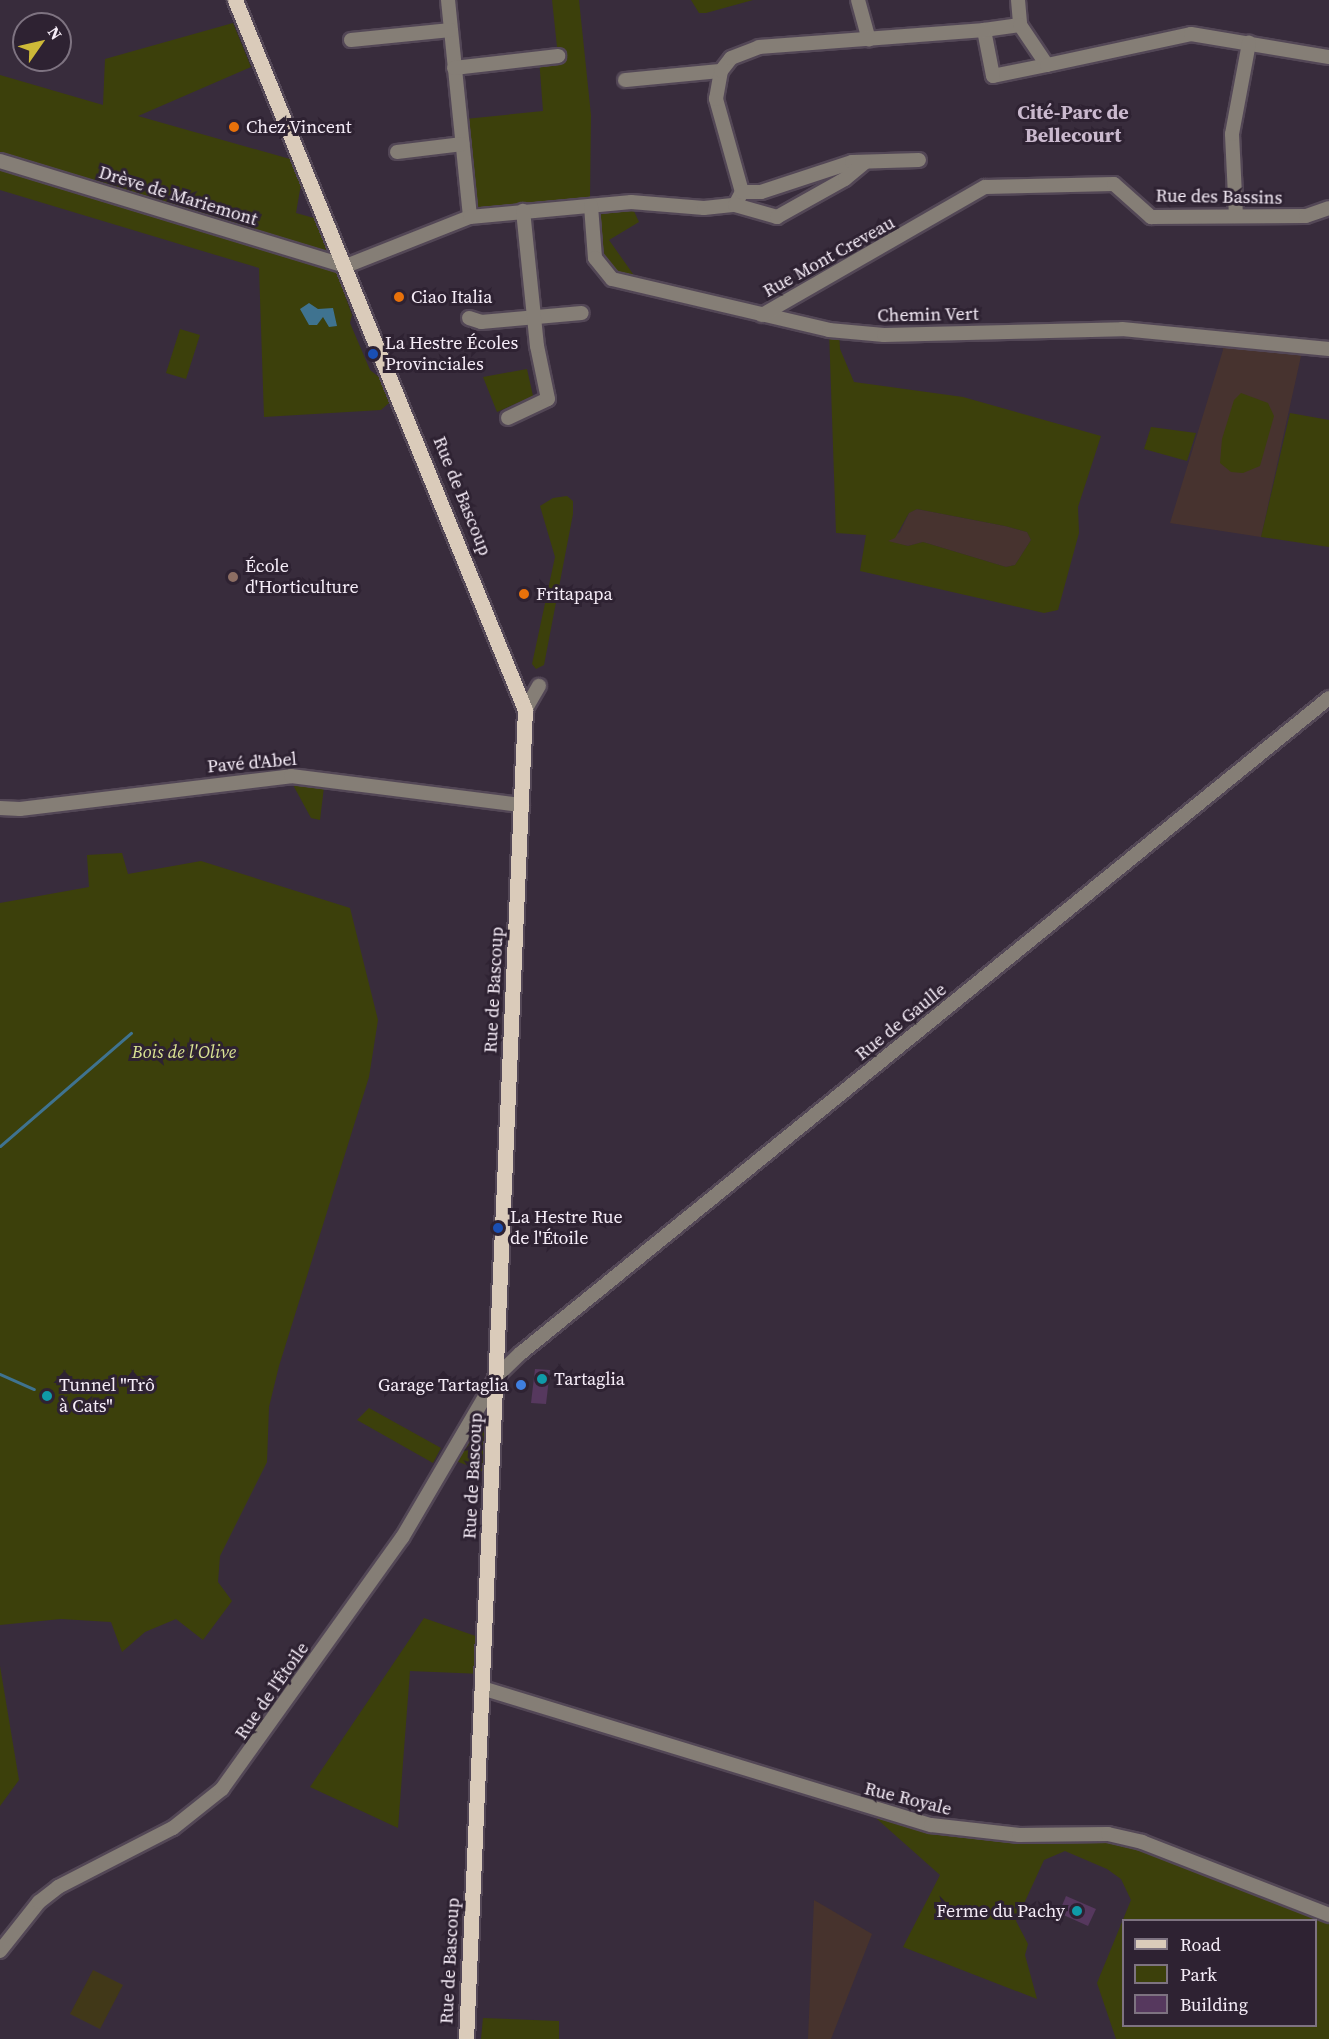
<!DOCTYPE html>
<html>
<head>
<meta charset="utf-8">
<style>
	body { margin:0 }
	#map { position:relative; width:1329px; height:2039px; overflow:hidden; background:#382c3c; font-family:"Source Serif 4",serif }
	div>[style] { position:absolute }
	.commercial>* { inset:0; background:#47332d }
	.industrial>* { inset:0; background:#47332f }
	.green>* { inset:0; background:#3c400b }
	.sand>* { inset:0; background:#413818 }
	.water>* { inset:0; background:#3f7390 }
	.stream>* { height:3px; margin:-1.5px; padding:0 1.5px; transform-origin:1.5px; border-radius:1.5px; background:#3f7390 }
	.building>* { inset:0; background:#56385e }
	.roads { filter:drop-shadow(2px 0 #534756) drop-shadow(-2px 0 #534756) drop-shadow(0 2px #534756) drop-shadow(0 -2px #534756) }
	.minor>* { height:14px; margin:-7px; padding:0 7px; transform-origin:7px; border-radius:7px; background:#857e76 }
	.major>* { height:15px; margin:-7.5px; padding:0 7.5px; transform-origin:7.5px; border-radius:7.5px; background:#dacbba }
	.dots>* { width:16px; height:16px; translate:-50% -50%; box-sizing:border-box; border:3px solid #2e2232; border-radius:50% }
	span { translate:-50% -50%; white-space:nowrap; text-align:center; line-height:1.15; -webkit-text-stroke:6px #2e2232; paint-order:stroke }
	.poi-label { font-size:18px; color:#f6edf8 }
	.left { translate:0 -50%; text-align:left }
	.right { translate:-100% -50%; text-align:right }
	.street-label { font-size:18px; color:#f6edf8 }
	.park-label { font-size:18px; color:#dae393; font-style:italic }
	.neighbourhood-label { font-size:20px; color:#cab9ce; font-weight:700 }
	.legend { position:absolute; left:1122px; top:1919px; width:195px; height:108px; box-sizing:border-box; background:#2e2232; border:2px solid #7e7381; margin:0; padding:8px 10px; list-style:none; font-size:18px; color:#f6edf8 }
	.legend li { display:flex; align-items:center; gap:12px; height:30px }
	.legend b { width:30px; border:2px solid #7e7381 }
	.north { position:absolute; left:12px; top:12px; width:60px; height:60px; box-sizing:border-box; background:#2e2232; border:2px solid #7e7381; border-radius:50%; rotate:56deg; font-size:16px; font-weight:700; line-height:24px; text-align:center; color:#f6edf8 }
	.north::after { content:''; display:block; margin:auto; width:21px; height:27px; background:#cdb938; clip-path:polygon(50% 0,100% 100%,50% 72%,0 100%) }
</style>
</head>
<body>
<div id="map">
	<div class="commercial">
		<i style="clip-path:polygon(814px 1900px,872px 1934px,831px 2039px,808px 2039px)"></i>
	</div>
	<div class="industrial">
		<i style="clip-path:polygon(1221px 341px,1303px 347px,1261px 537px,1170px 523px,1223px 350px)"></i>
		<i style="clip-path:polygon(917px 509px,1005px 526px,1027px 532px,1031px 540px,1015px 565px,1006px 567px,923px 542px,908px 546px,886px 541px,900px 532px,909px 513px)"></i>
	</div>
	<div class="green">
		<i style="clip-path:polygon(552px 0,579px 0,591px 115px,590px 199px,481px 209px,474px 203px,465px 119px,543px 111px,539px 58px,558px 56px)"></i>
		<i style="clip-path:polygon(691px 0,753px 0,706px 13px,699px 13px)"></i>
		<i style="clip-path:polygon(233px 23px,251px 67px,138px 116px,290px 159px,301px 184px,296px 213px,328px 222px,354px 285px,343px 290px,352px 315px,350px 323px,370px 370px,380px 378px,390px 402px,381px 410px,264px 417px,259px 268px,0 190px,0 75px,103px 105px,105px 59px)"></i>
		<i style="clip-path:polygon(633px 209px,639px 222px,609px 240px,638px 281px,615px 275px,601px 260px,597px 215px)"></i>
		<i style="clip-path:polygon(180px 329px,200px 335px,186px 379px,166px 373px)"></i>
		<i style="clip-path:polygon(evenodd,829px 330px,839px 332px,840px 349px,854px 382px,963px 397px,1101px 436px,1078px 507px,1079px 533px,1058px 610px,1044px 613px,860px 571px,866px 535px,836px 533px,829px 330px,917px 509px,1005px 526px,1027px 532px,1031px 540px,1015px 565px,1006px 567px,923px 542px,908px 546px,888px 541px,895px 538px,909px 513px,917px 509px)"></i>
		<i style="clip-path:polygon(527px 369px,533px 396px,497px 412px,483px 377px)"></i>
		<i style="clip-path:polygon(1241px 393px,1268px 403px,1274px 416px,1260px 466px,1243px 473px,1231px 472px,1220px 463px,1222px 439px,1234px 400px)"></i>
		<i style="clip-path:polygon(1290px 413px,1329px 420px,1329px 547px,1261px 537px)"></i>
		<i style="clip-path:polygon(1151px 427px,1196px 433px,1187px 461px,1144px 449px)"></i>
		<i style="clip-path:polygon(567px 496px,573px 501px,573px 514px,544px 665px,536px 669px,532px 664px,555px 557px,540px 506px,553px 498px)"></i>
		<i style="clip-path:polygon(292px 783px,324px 787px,320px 820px,311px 818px)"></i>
		<i style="clip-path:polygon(122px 853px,128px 874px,201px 861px,350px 908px,378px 1020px,369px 1077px,279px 1366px,269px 1407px,267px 1462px,220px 1556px,218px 1582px,232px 1601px,203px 1640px,176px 1619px,145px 1632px,122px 1652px,111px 1622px,61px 1619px,0 1625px,0 903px,89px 887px,87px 855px)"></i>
		<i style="clip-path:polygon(369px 1408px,441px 1448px,433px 1463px,357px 1420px)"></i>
		<i style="clip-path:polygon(478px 1423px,488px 1429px,484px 1472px,456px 1461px)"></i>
		<i style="clip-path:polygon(424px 1618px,484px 1639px,483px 1674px,410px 1671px,398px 1828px,310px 1787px)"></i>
		<i style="clip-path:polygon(0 1666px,19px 1780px,0 1806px)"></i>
		<i style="clip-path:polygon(evenodd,875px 1811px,931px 1825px,1108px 1834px,1329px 1915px,1329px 2039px,1116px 2039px,1097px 1983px,1131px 1900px,1121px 1879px,1107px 1869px,1065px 1851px,1044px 1860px,1016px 1921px,1028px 1944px,1025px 1955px,1037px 1999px,903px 1947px,940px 1875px,877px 1819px,875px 1811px,1124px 1920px,1316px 1920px,1316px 2026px,1124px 2026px,1124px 1920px)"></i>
		<i style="clip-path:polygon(483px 2018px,559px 2021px,559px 2039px,481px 2039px)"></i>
	</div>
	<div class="sand">
		<i style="clip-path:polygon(93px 1970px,123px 1985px,100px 2029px,70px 2014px)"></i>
	</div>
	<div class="water">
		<i style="clip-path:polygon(309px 303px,318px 309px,333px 308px,337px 326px,329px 327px,323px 317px,317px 325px,309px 325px,300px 309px)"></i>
	</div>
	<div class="stream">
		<i style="left:0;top:1146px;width:173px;rotate:-40.8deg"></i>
		<i style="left:0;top:1374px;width:37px;rotate:24deg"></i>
	</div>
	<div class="building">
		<i style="clip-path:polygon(535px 1369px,550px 1370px,546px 1404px,531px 1403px)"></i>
		<i style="clip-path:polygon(1066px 1896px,1096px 1909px,1088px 1926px,1059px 1913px)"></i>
	</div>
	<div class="roads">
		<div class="minor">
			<i style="left:448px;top:0;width:218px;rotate:84.2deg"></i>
			<i style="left:858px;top:0;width:41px;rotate:74.6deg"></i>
			<i style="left:1018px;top:0;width:25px;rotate:85deg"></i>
			<i style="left:351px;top:40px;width:100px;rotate:-5.7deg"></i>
			<i style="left:1047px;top:65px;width:55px;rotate:168.5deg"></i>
			<i style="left:993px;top:76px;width:47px;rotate:-101.1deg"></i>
			<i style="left:984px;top:30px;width:36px;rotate:-8deg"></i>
			<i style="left:1020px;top:25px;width:48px;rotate:56deg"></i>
			<i style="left:1047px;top:65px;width:147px;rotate:-12.1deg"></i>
			<i style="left:1191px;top:34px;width:140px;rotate:9.5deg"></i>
			<i style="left:454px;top:68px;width:105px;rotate:-6.6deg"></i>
			<i style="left:625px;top:80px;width:96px;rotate:-5.4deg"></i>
			<i style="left:397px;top:152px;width:66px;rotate:-6.9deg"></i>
			<i style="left:0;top:161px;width:362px;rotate:16.9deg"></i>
			<i style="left:346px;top:266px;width:133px;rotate:-21.6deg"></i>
			<i style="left:470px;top:217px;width:162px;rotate:-5.3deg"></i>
			<i style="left:631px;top:202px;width:73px;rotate:4.7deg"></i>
			<i style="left:704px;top:208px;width:31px;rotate:-6deg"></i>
			<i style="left:735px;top:205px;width:15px;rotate:-62deg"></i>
			<i style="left:742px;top:192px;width:97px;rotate:-105.6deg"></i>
			<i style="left:716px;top:99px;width:28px;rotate:-80deg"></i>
			<i style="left:721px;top:71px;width:16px;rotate:-52deg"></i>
			<i style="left:731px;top:58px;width:30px;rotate:-21deg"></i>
			<i style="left:759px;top:47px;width:226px;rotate:-4.3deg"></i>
			<i style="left:742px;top:192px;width:19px"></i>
			<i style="left:761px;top:192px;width:96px;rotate:-18.2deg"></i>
			<i style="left:852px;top:162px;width:67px;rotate:-1.7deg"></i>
			<i style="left:735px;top:205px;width:44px;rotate:15.9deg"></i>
			<i style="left:777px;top:217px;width:78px;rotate:-29.2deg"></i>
			<i style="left:845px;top:179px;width:26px;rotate:-40deg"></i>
			<i style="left:591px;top:206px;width:52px;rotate:85.6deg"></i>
			<i style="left:595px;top:258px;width:27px;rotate:51deg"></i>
			<i style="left:612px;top:279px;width:223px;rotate:13.2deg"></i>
			<i style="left:829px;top:330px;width:55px;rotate:5.2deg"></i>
			<i style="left:884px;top:335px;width:238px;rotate:-1.4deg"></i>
			<i style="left:1122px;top:329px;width:208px;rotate:5.5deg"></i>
			<i style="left:1236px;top:216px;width:82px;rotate:-92.8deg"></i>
			<i style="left:1232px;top:134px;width:93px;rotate:-79.4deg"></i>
			<i style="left:762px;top:315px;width:257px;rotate:-29.9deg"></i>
			<i style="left:985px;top:187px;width:129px;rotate:-1.3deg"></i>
			<i style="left:1114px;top:184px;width:50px;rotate:41.7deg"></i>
			<i style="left:1151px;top:217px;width:155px;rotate:-0.4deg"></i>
			<i style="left:1306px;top:216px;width:24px;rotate:-19deg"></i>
			<i style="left:469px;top:318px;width:13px;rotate:18deg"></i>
			<i style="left:481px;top:322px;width:101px;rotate:-5.1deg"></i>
			<i style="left:508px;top:418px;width:44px;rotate:-25.4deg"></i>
			<i style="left:548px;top:399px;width:54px;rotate:-101.7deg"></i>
			<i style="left:537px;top:346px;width:136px;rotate:-95.9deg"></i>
			<i style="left:525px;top:710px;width:28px;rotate:-60deg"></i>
			<i style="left:0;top:808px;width:20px;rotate:3deg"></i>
			<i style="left:20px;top:809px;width:273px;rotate:-6.9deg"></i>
			<i style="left:291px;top:776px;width:233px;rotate:7.2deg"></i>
			<i style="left:482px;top:1688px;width:469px;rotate:17deg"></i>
			<i style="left:931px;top:1825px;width:89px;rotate:6.5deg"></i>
			<i style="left:1019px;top:1835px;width:89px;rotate:-0.6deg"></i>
			<i style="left:1108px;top:1834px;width:35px;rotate:13deg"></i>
			<i style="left:1142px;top:1842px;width:201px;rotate:21.3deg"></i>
			<i style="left:0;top:1951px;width:63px;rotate:-51.5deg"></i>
			<i style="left:39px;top:1902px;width:24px;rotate:-38deg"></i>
			<i style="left:58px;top:1887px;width:129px;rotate:-27.2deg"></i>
			<i style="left:173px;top:1828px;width:63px;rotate:-38.5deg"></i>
			<i style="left:222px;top:1789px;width:309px;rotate:-54.4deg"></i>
			<i style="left:402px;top:1538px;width:188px;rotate:-59.6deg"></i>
			<i style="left:497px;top:1376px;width:33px;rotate:-44deg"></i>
			<i style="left:521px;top:1353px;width:1040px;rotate:-39.03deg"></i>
		</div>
		<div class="major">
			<i style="left:235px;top:0;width:767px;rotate:67.78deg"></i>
			<i style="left:525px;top:710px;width:1330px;rotate:92.54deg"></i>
		</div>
	</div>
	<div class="dots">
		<i style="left:234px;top:127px;background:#e8710a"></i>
		<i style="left:399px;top:297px;background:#e8710a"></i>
		<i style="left:373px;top:354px;background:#1a4fb4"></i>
		<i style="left:233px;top:577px;background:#8d6e63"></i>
		<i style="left:524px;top:594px;background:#e8710a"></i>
		<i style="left:498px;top:1228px;background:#1a4fb4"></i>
		<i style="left:542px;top:1379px;background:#0f9aa8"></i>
		<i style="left:521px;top:1385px;background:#3f7fe0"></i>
		<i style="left:47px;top:1396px;background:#0f9aa8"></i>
		<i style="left:1077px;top:1911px;background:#0f9aa8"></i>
	</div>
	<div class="poi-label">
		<span class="left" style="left:246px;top:127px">Chez Vincent</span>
		<span class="left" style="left:411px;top:297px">Ciao Italia</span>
		<span class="left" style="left:385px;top:354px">La Hestre Écoles<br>Provinciales</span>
		<span class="left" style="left:245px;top:577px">École<br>d'Horticulture</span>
		<span class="left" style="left:536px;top:594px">Fritapapa</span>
		<span class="left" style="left:510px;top:1228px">La Hestre Rue<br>de l'Étoile</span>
		<span class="left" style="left:554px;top:1379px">Tartaglia</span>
		<span class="right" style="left:509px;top:1385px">Garage Tartaglia</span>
		<span class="left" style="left:59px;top:1396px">Tunnel "Trô<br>à Cats"</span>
		<span class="right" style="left:1065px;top:1911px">Ferme du Pachy</span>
	</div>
	<div class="street-label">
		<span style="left:178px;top:196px;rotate:17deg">Drève de Mariemont</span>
		<span style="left:1219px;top:197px;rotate:1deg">Rue des Bassins</span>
		<span style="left:829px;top:257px;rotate:-29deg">Rue Mont Creveau</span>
		<span style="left:928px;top:315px;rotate:-1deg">Chemin Vert</span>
		<span style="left:462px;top:496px;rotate:68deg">Rue de Bascoup</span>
		<span style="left:252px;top:763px;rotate:-5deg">Pavé d'Abel</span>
		<span style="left:494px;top:990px;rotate:-87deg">Rue de Bascoup</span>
		<span style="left:901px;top:1022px;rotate:-39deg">Rue de Gaulle</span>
		<span style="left:473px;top:1476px;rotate:-87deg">Rue de Bascoup</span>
		<span style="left:272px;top:1691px;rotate:-55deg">Rue de l'Étoile</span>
		<span style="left:908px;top:1799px;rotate:14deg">Rue Royale</span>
		<span style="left:450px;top:1961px;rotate:-87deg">Rue de Bascoup</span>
	</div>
	<div class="park-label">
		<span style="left:184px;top:1052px">Bois de l'Olive</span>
	</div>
	<div class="neighbourhood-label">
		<span style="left:1073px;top:124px">Cité-Parc de<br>Bellecourt</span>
	</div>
	<ul class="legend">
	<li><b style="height:8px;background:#dacbba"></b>Road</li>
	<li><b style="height:16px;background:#3c400b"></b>Park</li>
	<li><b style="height:16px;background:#56385e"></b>Building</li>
	</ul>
	<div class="north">N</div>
</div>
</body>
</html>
